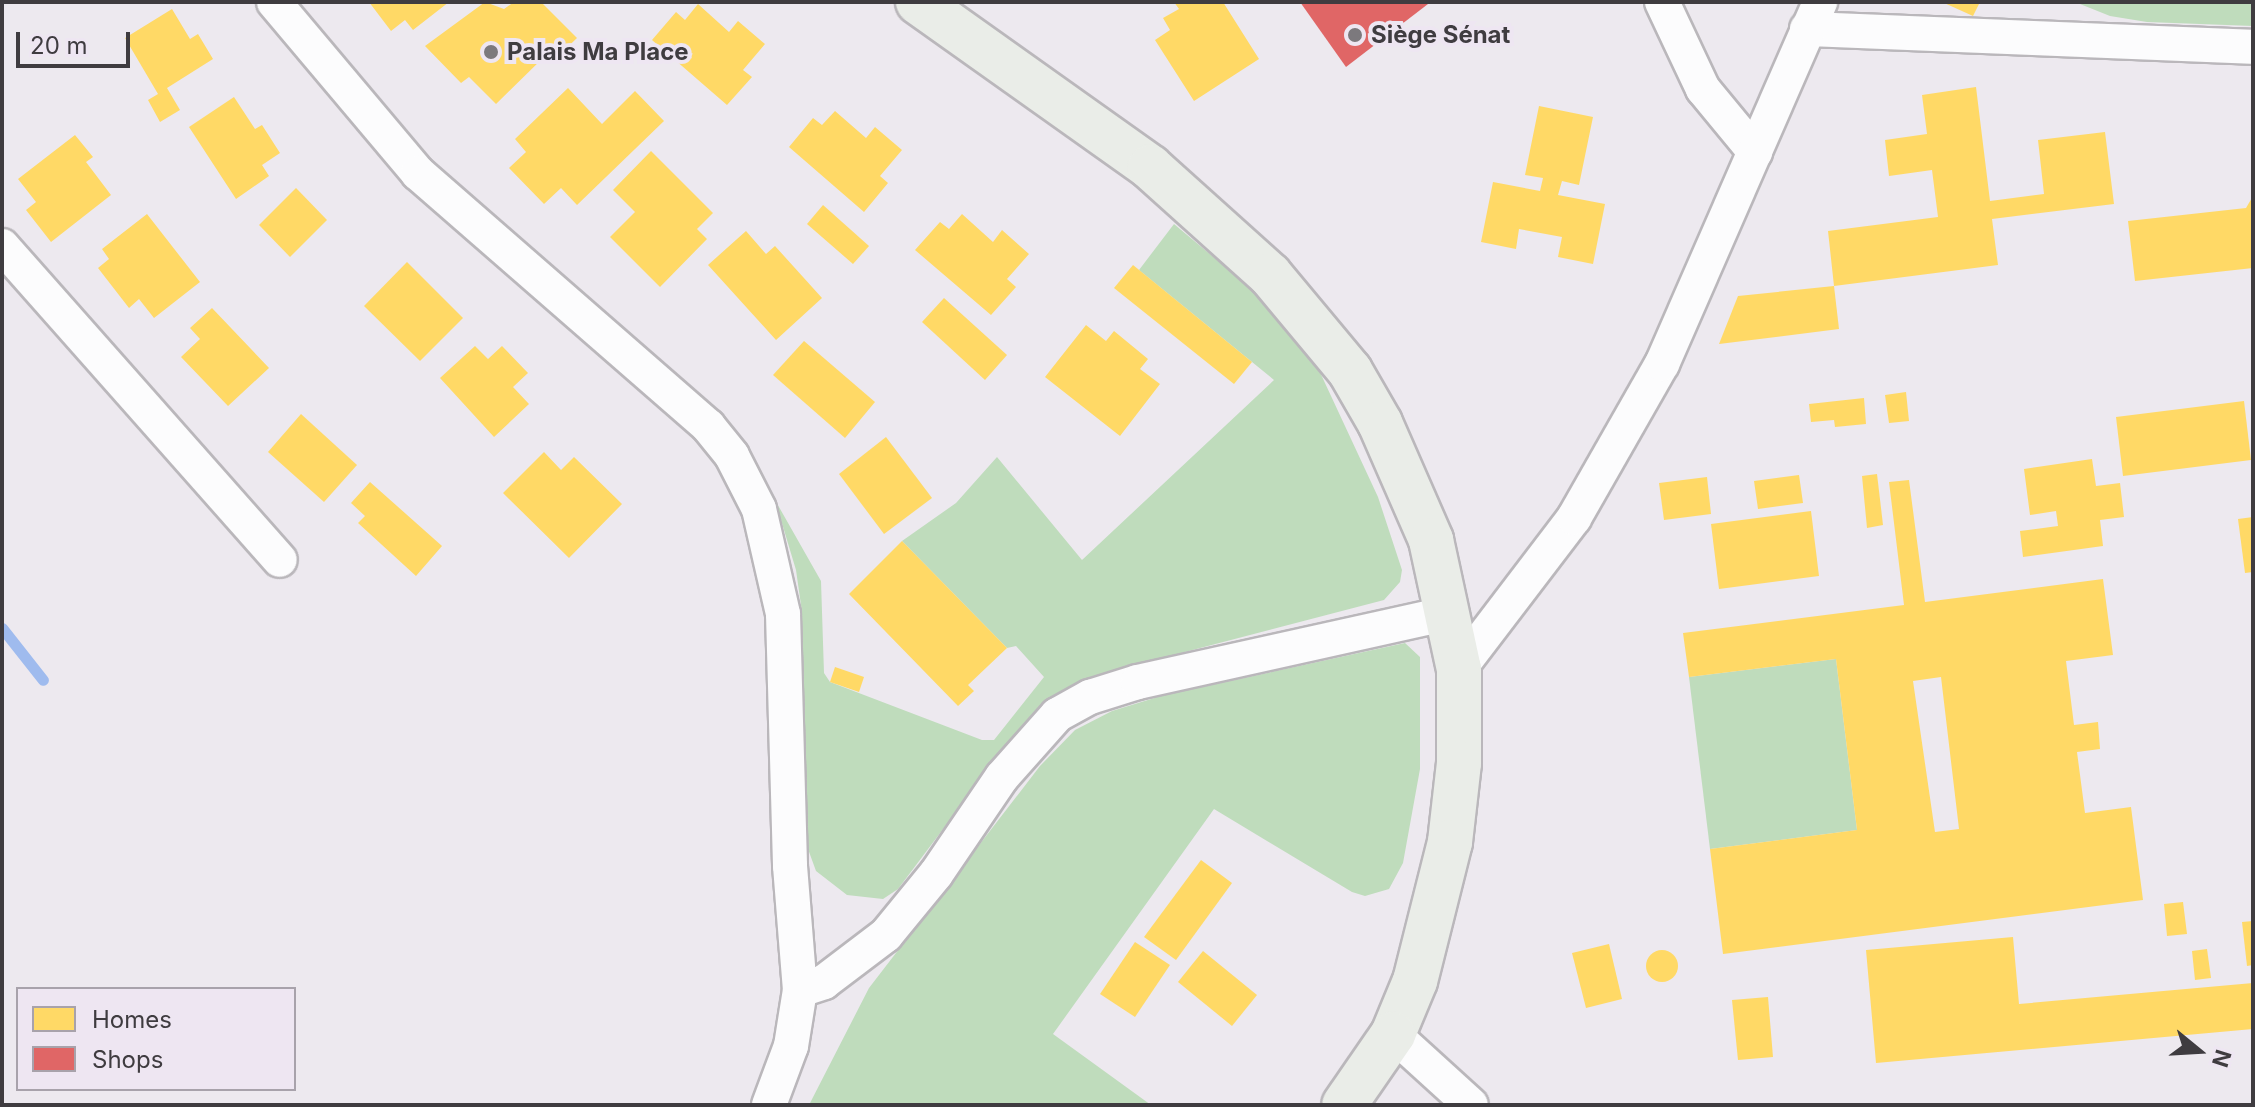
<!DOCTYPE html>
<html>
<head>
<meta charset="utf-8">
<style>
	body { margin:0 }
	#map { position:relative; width:2255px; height:1107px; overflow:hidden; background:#ede9ef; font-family:Inter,sans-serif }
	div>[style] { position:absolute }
	.green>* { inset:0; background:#bfdcbc }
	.homes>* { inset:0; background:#ffd966 }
	.round { border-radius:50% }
	.shops>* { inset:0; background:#e06666 }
	.stream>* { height:11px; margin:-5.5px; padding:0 5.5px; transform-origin:5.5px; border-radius:5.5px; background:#9fbbee }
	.roads { filter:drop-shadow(2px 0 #bab7bb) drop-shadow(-2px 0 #bab7bb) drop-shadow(0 2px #bab7bb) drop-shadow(0 -2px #bab7bb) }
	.minor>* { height:34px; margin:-17px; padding:0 17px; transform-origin:17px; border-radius:17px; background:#fcfcfd }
	.primary>* { height:44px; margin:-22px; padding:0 22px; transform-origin:22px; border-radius:22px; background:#eaede8 }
	.dots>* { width:22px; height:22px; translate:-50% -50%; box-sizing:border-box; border:4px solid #eee6f2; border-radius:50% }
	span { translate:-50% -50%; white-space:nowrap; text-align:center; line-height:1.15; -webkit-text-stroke:8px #eee6f2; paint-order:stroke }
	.poi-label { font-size:24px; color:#3f3c40; font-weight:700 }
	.left { translate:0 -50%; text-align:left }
	.frame { position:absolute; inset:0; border:4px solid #3f3c40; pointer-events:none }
	.legend { position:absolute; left:16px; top:987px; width:280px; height:104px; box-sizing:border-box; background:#eee6f2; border:2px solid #a8a2ab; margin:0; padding:10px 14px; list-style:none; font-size:24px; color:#3f3c40 }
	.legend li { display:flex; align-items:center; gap:16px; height:40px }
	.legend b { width:40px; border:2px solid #a8a2ab }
	.north { position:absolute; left:2159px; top:1011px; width:80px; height:80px; -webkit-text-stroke:6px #eee6f2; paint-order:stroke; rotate:108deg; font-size:22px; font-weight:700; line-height:32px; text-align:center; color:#3f3c40 }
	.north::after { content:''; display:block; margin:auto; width:28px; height:36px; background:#3f3c40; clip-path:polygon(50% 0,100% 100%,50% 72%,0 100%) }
	.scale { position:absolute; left:16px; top:32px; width:114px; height:36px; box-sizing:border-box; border:4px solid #3f3c40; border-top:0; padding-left:10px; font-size:24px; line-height:28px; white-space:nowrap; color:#3f3c40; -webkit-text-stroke:6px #eee6f2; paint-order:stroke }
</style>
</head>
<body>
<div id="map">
	<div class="green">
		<i style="clip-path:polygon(2075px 2px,2253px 2px,2253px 26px,2147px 22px,2110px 16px)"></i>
		<i style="clip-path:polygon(1174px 224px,1248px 286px,1318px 368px,1378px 497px,1402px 570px,1400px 582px,1384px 600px,1135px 665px,1058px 694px,1007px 744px,898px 889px,883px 899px,847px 895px,816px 871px,804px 838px,802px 612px,796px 570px,775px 500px,821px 581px,824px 673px,830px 682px,982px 740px,994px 740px,1044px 677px,1016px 646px,1007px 648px,902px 541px,956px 503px,997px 457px,1082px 560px,1274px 380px,1139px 270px)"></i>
		<i style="clip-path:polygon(1405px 643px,1420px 657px,1420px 769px,1403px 863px,1389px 889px,1365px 896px,1352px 892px,1214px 809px,1053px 1034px,1151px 1105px,809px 1105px,869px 988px,1040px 766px,1075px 730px,1112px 711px,1161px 696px)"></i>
		<i style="clip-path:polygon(1836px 659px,1857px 830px,1710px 849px,1689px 677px)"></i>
	</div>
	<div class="homes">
		<i style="clip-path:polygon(369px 2px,449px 2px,413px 30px,405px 20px,391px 31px)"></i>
		<i style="clip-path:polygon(485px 2px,504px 9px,514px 2px,541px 2px,577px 38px,552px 62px,546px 55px,496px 104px,469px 77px,461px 83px,425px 46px)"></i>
		<i style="clip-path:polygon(1174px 2px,1223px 2px,1259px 59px,1194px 101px,1155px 40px,1170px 30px,1163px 18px,1179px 9px)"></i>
		<i style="clip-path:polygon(1942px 2px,1980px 2px,1973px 16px)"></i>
		<i style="clip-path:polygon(698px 4px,729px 32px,738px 21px,765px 44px,743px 70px,752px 77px,727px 105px,652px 40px,676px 12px,685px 20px)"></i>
		<i style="clip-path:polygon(172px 9px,190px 39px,198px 34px,213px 59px,167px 88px,180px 110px,160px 122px,148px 100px,158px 94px,125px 38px)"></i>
		<i style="clip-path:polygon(1976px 87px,1990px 201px,2044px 194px,2038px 140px,2105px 132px,2114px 204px,1992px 219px,1998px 265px,1834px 286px,1828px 231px,1938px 217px,1932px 170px,1889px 176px,1885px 140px,1927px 134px,1922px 95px)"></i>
		<i style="clip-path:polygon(568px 88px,602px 124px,635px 91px,664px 121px,577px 205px,561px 188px,544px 204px,509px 168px,526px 152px,515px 139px)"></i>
		<i style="clip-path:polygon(234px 97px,255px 129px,262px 125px,280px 153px,262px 165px,269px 176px,236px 199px,189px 127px)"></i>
		<i style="clip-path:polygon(1539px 106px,1593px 117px,1579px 185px,1562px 181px,1558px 195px,1605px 204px,1593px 264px,1558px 257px,1562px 237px,1519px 229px,1516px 249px,1481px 242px,1493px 182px,1540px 191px,1543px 178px,1525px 175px)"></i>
		<i style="clip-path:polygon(835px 111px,866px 138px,875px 127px,902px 150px,880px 176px,888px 183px,864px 212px,789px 147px,813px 118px,822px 125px)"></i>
		<i style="clip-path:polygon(75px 135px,93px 157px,86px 162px,111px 195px,51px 242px,26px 210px,36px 202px,18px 179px)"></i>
		<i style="clip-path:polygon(651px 151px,713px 213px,697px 229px,707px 239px,660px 287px,610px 237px,635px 212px,613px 190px)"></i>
		<i style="clip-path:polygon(296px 188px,327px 220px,290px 257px,259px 225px)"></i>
		<i style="clip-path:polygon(2253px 196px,2253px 268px,2135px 281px,2128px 221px,2246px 208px)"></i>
		<i style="clip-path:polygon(823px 205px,869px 246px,853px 264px,807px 224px)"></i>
		<i style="clip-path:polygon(147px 214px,200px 282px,154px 318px,139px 299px,129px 308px,98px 268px,109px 259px,102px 249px)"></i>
		<i style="clip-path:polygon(962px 214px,993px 242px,1002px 230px,1029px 254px,1007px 279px,1016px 287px,991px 315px,915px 250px,940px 222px,949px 229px)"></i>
		<i style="clip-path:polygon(746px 231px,766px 254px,775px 246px,822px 298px,776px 340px,708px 265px)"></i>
		<i style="clip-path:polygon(407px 262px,463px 318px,420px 361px,364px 306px)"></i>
		<i style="clip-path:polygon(1133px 265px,1252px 362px,1234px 384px,1114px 288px)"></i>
		<i style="clip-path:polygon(1834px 286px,1839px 329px,1719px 344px,1738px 296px)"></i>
		<i style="clip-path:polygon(944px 298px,1007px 355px,985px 380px,922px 322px)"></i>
		<i style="clip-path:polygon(212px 308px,269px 368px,228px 406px,181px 357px,200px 339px,190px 328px)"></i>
		<i style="clip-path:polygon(1086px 325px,1106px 341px,1114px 331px,1148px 359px,1140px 369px,1160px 384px,1120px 436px,1045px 377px)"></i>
		<i style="clip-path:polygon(804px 341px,875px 402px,845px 438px,773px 375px)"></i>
		<i style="clip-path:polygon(475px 346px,488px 359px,502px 346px,528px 373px,513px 387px,529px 404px,494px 437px,440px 378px)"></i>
		<i style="clip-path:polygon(1906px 392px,1909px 421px,1889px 423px,1885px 395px)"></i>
		<i style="clip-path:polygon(1864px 398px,1866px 424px,1835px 427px,1834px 420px,1811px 422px,1809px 404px)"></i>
		<i style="clip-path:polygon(2244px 401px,2251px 460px,2123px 476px,2116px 417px)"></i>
		<i style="clip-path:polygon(301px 414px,357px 465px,324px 502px,268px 452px)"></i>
		<i style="clip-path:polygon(886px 437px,932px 498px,884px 534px,839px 474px)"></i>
		<i style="clip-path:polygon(544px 452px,561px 470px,574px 457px,622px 504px,569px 558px,503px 493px)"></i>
		<i style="clip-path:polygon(2092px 459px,2096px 486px,2120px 483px,2124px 517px,2100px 520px,2103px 546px,2023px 557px,2020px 531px,2058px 526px,2056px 511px,2030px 515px,2024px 469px)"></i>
		<i style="clip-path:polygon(1877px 474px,1883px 525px,1867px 528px,1862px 476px)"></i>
		<i style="clip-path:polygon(1799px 475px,1803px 503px,1758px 509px,1754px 481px)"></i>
		<i style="clip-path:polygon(1707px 477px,1711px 514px,1664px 520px,1659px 483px)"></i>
		<i style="clip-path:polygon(evenodd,1909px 480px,1925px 602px,2103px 579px,2113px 655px,2066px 661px,2074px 725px,2098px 722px,2100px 749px,2077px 752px,2085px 813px,2131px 807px,2143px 900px,1723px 954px,1710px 849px,1857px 830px,1836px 659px,1689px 677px,1683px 633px,1904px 605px,1889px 482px,1909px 480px,1941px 677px,1959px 829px,1935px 832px,1913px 681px,1941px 677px)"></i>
		<i style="clip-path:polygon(370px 482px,442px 546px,416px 576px,358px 523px,365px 516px,351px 503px)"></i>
		<i style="clip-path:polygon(1811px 511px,1819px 576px,1719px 589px,1711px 524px)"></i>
		<i style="clip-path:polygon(2253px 517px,2253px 572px,2245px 573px,2238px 519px)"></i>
		<i style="clip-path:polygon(902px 541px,1007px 648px,968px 685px,974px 691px,958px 706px,849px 594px)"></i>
		<i style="clip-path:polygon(835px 667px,864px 677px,859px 692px,830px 682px)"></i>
		<i style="clip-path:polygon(1201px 860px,1232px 883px,1176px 960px,1144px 937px)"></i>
		<i style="clip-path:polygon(2183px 902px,2187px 934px,2167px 936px,2164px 904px)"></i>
		<i style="clip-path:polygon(2253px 921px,2253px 965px,2247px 966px,2242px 922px)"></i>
		<i style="clip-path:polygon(2013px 937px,2019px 1004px,2253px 983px,2253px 1029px,1876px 1063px,1866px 950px)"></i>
		<i style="clip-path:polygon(1135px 942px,1170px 965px,1135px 1017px,1100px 994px)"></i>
		<i style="clip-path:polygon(1609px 944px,1622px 999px,1586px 1008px,1572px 953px)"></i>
		<i style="clip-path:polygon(2207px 949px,2211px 978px,2195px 980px,2192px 951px)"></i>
		<i class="round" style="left:1646px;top:950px;width:32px;height:32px"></i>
		<i style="clip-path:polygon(1203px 951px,1257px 995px,1232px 1026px,1178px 982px)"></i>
		<i style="clip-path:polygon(1768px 997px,1773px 1057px,1738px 1060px,1732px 1000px)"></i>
	</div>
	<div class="shops">
		<i style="clip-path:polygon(1300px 2px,1426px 2px,1428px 4px,1346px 67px)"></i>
	</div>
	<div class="stream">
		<i style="left:2px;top:628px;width:66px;rotate:51.7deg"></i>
	</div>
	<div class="roads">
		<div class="minor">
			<i style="left:274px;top:2px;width:224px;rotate:49.9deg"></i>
			<i style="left:418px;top:173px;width:385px;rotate:41.1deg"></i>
			<i style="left:708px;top:426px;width:38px;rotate:51deg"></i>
			<i style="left:732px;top:456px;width:59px;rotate:63deg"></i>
			<i style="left:759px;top:509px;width:108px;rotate:77.1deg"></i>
			<i style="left:783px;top:614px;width:252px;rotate:88.4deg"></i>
			<i style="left:790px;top:866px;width:124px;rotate:85.4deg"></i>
			<i style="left:1662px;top:2px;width:96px;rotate:64.8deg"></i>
			<i style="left:1703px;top:89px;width:82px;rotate:50.5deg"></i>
			<i style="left:1807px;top:29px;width:446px;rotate:2.3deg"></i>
			<i style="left:2px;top:246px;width:419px;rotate:48.5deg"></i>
			<i style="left:1459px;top:669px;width:190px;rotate:-52.7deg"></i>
			<i style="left:1574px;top:518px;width:177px;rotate:-60.3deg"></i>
			<i style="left:1662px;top:364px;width:395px;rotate:-66.4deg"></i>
			<i style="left:1393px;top:1034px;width:105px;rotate:42.3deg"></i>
			<i style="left:769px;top:1105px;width:63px;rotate:-69.6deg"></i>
			<i style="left:791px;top:1046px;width:57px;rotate:-80.9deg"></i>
			<i style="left:800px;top:990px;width:25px;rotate:-18deg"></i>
			<i style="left:824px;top:982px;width:78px;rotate:-37.2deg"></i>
			<i style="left:886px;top:935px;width:79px;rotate:-50.7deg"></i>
			<i style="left:936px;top:874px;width:117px;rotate:-55.8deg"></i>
			<i style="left:1002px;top:777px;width:83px;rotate:-48.4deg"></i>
			<i style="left:1057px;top:715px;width:38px;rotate:-29deg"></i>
			<i style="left:1090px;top:697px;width:50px;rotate:-17.4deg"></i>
			<i style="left:1138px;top:682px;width:319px;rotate:-12.5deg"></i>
		</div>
		<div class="primary">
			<i style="left:918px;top:2px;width:285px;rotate:35.4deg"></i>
			<i style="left:1150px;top:167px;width:161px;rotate:42deg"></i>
			<i style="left:1270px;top:275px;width:125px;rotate:50.2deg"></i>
			<i style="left:1350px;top:371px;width:60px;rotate:60deg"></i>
			<i style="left:1380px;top:423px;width:128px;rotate:66.4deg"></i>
			<i style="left:1431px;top:540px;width:132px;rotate:77.8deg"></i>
			<i style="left:1459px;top:669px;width:94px;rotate:90deg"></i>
			<i style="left:1459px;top:763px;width:80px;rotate:96.5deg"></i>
			<i style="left:1450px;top:842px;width:143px;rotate:104.1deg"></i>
			<i style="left:1415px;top:981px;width:57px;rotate:112.5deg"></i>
			<i style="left:1393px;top:1034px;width:86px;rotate:124.6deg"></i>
		</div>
	</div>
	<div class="dots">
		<i style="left:1355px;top:35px;background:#7c797d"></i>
		<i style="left:491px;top:52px;background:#7c797d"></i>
	</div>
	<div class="poi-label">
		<span class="left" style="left:1371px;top:35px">Siège Sénat</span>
		<span class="left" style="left:507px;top:52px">Palais Ma Place</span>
	</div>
	<div class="frame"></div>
	<ul class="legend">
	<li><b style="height:22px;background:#ffd966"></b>Homes</li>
	<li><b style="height:22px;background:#e06666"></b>Shops</li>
	</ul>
	<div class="north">N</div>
	<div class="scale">20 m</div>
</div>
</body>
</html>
